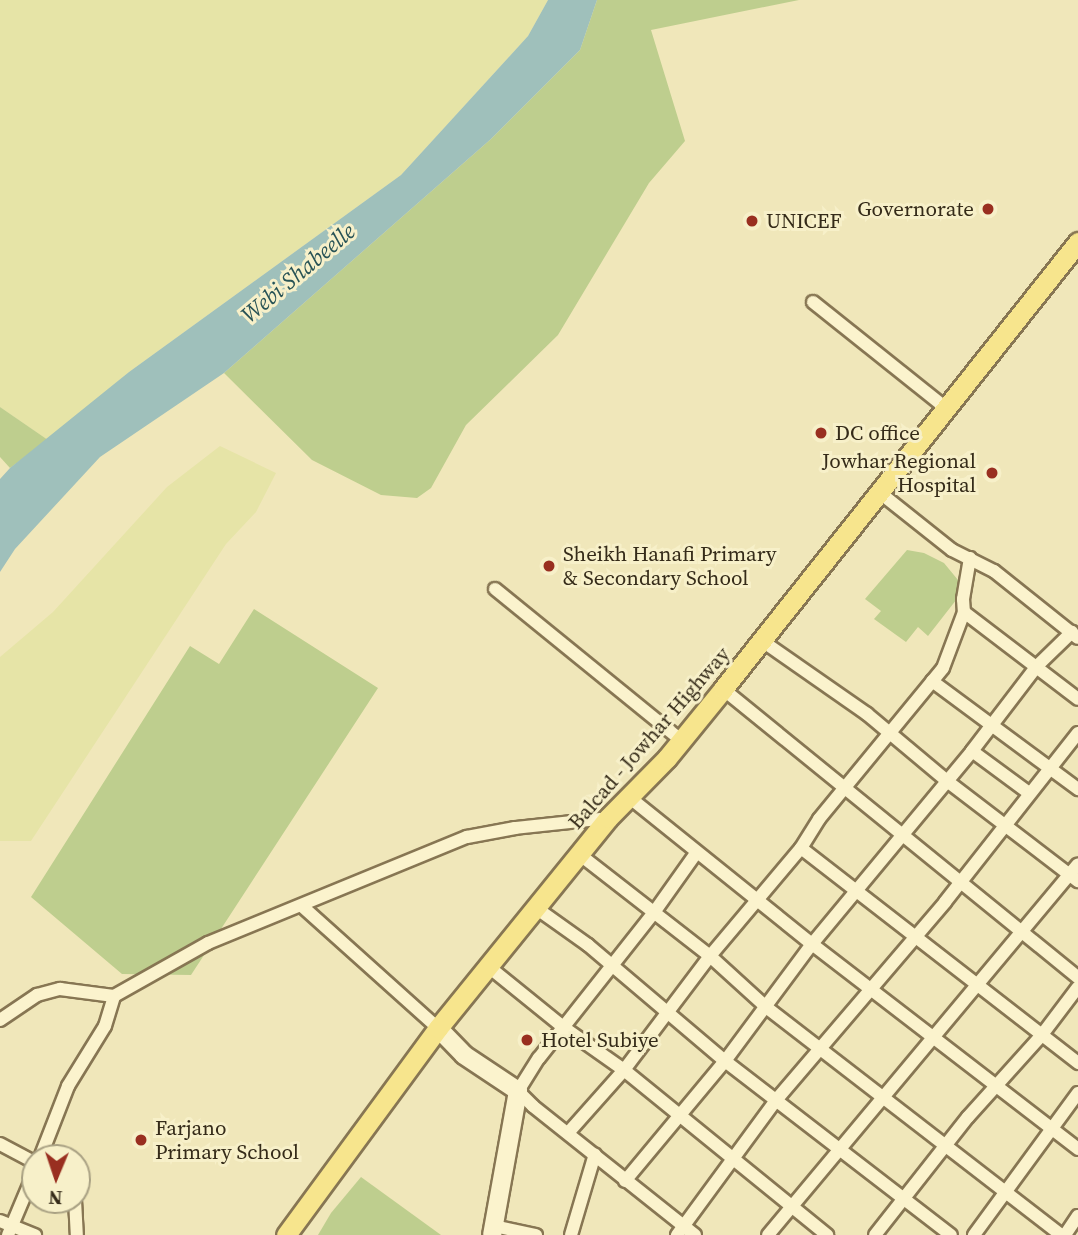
<!DOCTYPE html>
<html>
<head>
<meta charset="utf-8">
<style>
	body { margin:0 }
	#map { position:relative; width:1078px; height:1235px; overflow:hidden; background:#f0e7ba; font-family:"Source Serif 4",serif }
	div>[style] { position:absolute }
	.farmland>* { inset:0; background:#e6e4a7 }
	.green>* { inset:0; background:#bece8e }
	.water>* { inset:0; background:#9fc0bb }
	.roads { filter:drop-shadow(2px 0 #877653) drop-shadow(-2px 0 #877653) drop-shadow(0 2px #877653) drop-shadow(0 -2px #877653) }
	.street>* { height:12px; margin:-6px; padding:0 6px; transform-origin:6px; border-radius:6px; background:#fbf3cd }
	.secondary>* { height:18px; margin:-9px; padding:0 9px; transform-origin:9px; border-radius:9px; background:#fbf3cd }
	.primary>* { height:19px; margin:-9.5px; padding:0 9.5px; transform-origin:9.5px; border-radius:9.5px; background:#f7e58d }
	.dots>* { width:19px; height:19px; translate:-50% -50%; box-sizing:border-box; border:4px solid #f7f0c9; border-radius:50% }
	span { translate:-50% -50%; white-space:nowrap; text-align:center; line-height:1.15; -webkit-text-stroke:6px #f7f0c9; paint-order:stroke }
	.poi-label { font-size:21px; color:#352b19 }
	.right { translate:-100% -50%; text-align:right }
	.left { translate:0 -50%; text-align:left }
	.street-label { font-size:21px; color:#352b19 }
	.water-label { font-size:23px; color:#285356; font-style:italic }
	.north { position:absolute; left:21px; top:1144px; width:70px; height:70px; box-sizing:border-box; background:#f7f0c9; border:2px solid #a9a183; border-radius:50%; rotate:182deg; font-size:19px; font-weight:700; line-height:28px; text-align:center; color:#352b19 }
	.north::after { content:''; display:block; margin:auto; width:24px; height:32px; background:#992f20; clip-path:polygon(50% 0,100% 100%,50% 72%,0 100%) }
</style>
</head>
<body>
<div id="map">
	<div class="farmland">
		<i style="clip-path:polygon(0 0,548px 0,528px 36px,401px 175px,129px 372px,48px 440px,0 407px)"></i>
		<i style="clip-path:polygon(220px 446px,276px 473px,256px 512px,226px 544px,31px 841px,0 841px,0 657px,53px 612px,167px 487px)"></i>
	</div>
	<div class="green">
		<i style="clip-path:polygon(597px 0,799px 0,651px 30px,685px 141px,649px 183px,558px 335px,466px 425px,431px 488px,417px 498px,381px 495px,312px 460px,224px 373px,491px 139px,580px 50px)"></i>
		<i style="clip-path:polygon(0 407px,48px 440px,10px 468px,0 457px)"></i>
		<i style="clip-path:polygon(907px 550px,924px 553px,944px 563px,958px 580px,960px 595px,928px 636px,918px 627px,906px 642px,874px 619px,881px 611px,865px 599px)"></i>
		<i style="clip-path:polygon(254px 609px,378px 688px,191px 975px,122px 974px,31px 897px,190px 646px,219px 664px)"></i>
		<i style="clip-path:polygon(361px 1177px,441px 1235px,318px 1235px,331px 1213px)"></i>
	</div>
	<div class="water">
		<i style="clip-path:polygon(548px 0,597px 0,580px 50px,491px 139px,224px 373px,100px 457px,15px 549px,0 572px,0 479px,10px 468px,129px 372px,401px 175px,528px 36px)"></i>
	</div>
	<div class="roads">
		<div class="street">
			<i style="left:813px;top:302px;width:170px;rotate:38.6deg"></i>
			<i style="left:879px;top:492px;width:93px;rotate:38.5deg"></i>
			<i style="left:952px;top:550px;width:47px;rotate:26.6deg"></i>
			<i style="left:994px;top:571px;width:107px;rotate:38.6deg"></i>
			<i style="left:970px;top:558px;width:42px;rotate:99.7deg"></i>
			<i style="left:963px;top:599px;width:13px;rotate:86deg"></i>
			<i style="left:964px;top:612px;width:143px;rotate:37.3deg"></i>
			<i style="left:495px;top:589px;width:240px;rotate:39.1deg"></i>
			<i style="left:761px;top:640px;width:129px;rotate:34.9deg"></i>
			<i style="left:867px;top:714px;width:104px;rotate:39.9deg"></i>
			<i style="left:947px;top:781px;width:165px;rotate:37.4deg"></i>
			<i style="left:932px;top:681px;width:182px;rotate:36.5deg"></i>
			<i style="left:723px;top:689px;width:457px;rotate:39.1deg"></i>
			<i style="left:972px;top:751px;width:71px;rotate:36.4deg"></i>
			<i style="left:629px;top:797px;width:235px;rotate:38.8deg"></i>
			<i style="left:812px;top:944px;width:336px;rotate:37.6deg"></i>
			<i style="left:801px;top:848px;width:351px;rotate:37.8deg"></i>
			<i style="left:579px;top:854px;width:166px;rotate:37.9deg"></i>
			<i style="left:710px;top:956px;width:76px;rotate:42.3deg"></i>
			<i style="left:766px;top:1007px;width:373px;rotate:37.7deg"></i>
			<i style="left:303px;top:907px;width:181px;rotate:41.9deg"></i>
			<i style="left:536px;top:908px;width:64px;rotate:35.4deg"></i>
			<i style="left:588px;top:945px;width:180px;rotate:40.3deg"></i>
			<i style="left:725px;top:1061px;width:285px;rotate:37.6deg"></i>
			<i style="left:489px;top:967px;width:95px;rotate:39deg"></i>
			<i style="left:563px;top:1027px;width:75px;rotate:35.2deg"></i>
			<i style="left:624px;top:1070px;width:262px;rotate:39.1deg"></i>
			<i style="left:0;top:1020px;width:45px;rotate:-34deg"></i>
			<i style="left:37px;top:995px;width:24px;rotate:-15deg"></i>
			<i style="left:60px;top:989px;width:54px;rotate:7.4deg"></i>
			<i style="left:114px;top:996px;width:108px;rotate:-29.4deg"></i>
			<i style="left:208px;top:943px;width:280px;rotate:-22.3deg"></i>
			<i style="left:467px;top:837px;width:49px;rotate:-10.6deg"></i>
			<i style="left:515px;top:828px;width:94px;rotate:-6.1deg"></i>
			<i style="left:568px;top:1133px;width:84px;rotate:-48.4deg"></i>
			<i style="left:624px;top:1070px;width:143px;rotate:-53deg"></i>
			<i style="left:710px;top:956px;width:141px;rotate:-49.9deg"></i>
			<i style="left:801px;top:848px;width:34px;rotate:-58deg"></i>
			<i style="left:819px;top:819px;width:195px;rotate:-50.6deg"></i>
			<i style="left:943px;top:668px;width:60px;rotate:-69.4deg"></i>
			<i style="left:0;top:1144px;width:40px;rotate:28deg"></i>
			<i style="left:40px;top:1158px;width:77px;rotate:-68.7deg"></i>
			<i style="left:68px;top:1086px;width:70px;rotate:-58.3deg"></i>
			<i style="left:105px;top:1026px;width:31px;rotate:-73deg"></i>
			<i style="left:625px;top:1181px;width:156px;rotate:-50.2deg"></i>
			<i style="left:725px;top:1061px;width:146px;rotate:-53.4deg"></i>
			<i style="left:812px;top:944px;width:251px;rotate:-50.3deg"></i>
			<i style="left:972px;top:751px;width:107px;rotate:-52.6deg"></i>
			<i style="left:1037px;top:666px;width:49px;rotate:-44.2deg"></i>
			<i style="left:75px;top:1200px;width:35px;rotate:87deg"></i>
			<i style="left:0;top:1221px;width:38px;rotate:22deg"></i>
			<i style="left:494px;top:1226px;width:43px;rotate:12.1deg"></i>
			<i style="left:8px;top:1235px;width:69px;rotate:-67.1deg"></i>
			<i style="left:571px;top:1235px;width:84px;rotate:-73.5deg"></i>
			<i style="left:677px;top:1235px;width:169px;rotate:-53.7deg"></i>
			<i style="left:777px;top:1099px;width:259px;rotate:-49.5deg"></i>
			<i style="left:945px;top:902px;width:215px;rotate:-51.8deg"></i>
			<i style="left:695px;top:1235px;width:207px;rotate:-141.5deg"></i>
			<i style="left:533px;top:1106px;width:21px;rotate:-135deg"></i>
			<i style="left:518px;top:1091px;width:39px;rotate:-58deg"></i>
			<i style="left:539px;top:1058px;width:187px;rotate:-51.7deg"></i>
			<i style="left:655px;top:911px;width:72px;rotate:-54.6deg"></i>
			<i style="left:768px;top:1235px;width:483px;rotate:-50.1deg"></i>
			<i style="left:875px;top:1235px;width:150px;rotate:-51.8deg"></i>
			<i style="left:968px;top:1117px;width:109px;rotate:-48deg"></i>
			<i style="left:1041px;top:1036px;width:61px;rotate:-52.9deg"></i>
			<i style="left:974px;top:1235px;width:176px;rotate:-53.8deg"></i>
			<i style="left:1065px;top:1235px;width:23px;rotate:-56deg"></i>
		</div>
		<div class="secondary">
			<i style="left:438px;top:1028px;width:37px;rotate:46deg"></i>
			<i style="left:464px;top:1055px;width:65px;rotate:33.7deg"></i>
			<i style="left:518px;top:1091px;width:146px;rotate:100.2deg"></i>
		</div>
		<div class="primary">
			<i style="left:286px;top:1235px;width:257px;rotate:-53.7deg"></i>
			<i style="left:438px;top:1028px;width:270px;rotate:-51deg"></i>
			<i style="left:608px;top:818px;width:84px;rotate:-45.5deg"></i>
			<i style="left:667px;top:758px;width:89px;rotate:-50.9deg"></i>
			<i style="left:723px;top:689px;width:571px;rotate:-51.54deg"></i>
		</div>
	</div>
	<div class="dots">
		<i style="left:988px;top:209px;background:#992f20"></i>
		<i style="left:752px;top:221px;background:#992f20"></i>
		<i style="left:821px;top:433px;background:#992f20"></i>
		<i style="left:992px;top:473px;background:#992f20"></i>
		<i style="left:549px;top:566px;background:#992f20"></i>
		<i style="left:527px;top:1040px;background:#992f20"></i>
		<i style="left:141px;top:1140px;background:#992f20"></i>
	</div>
	<div class="poi-label">
		<span class="right" style="left:974px;top:209px">Governorate</span>
		<span class="left" style="left:766px;top:221px">UNICEF</span>
		<span class="left" style="left:835px;top:433px">DC office</span>
		<span class="right" style="left:976px;top:473px">Jowhar Regional<br>Hospital</span>
		<span class="left" style="left:563px;top:566px">Sheikh Hanafi Primary<br>&amp; Secondary School</span>
		<span class="left" style="left:541px;top:1040px">Hotel Subiye</span>
		<span class="left" style="left:155px;top:1140px">Farjano<br>Primary School</span>
	</div>
	<div class="street-label">
		<span style="left:649px;top:738px;rotate:-49deg">Balcad - Jowhar Highway</span>
	</div>
	<div class="water-label">
		<span style="left:298px;top:273px;rotate:-40deg">Webi Shabeelle</span>
	</div>
	<div class="north">N</div>
</div>
</body>
</html>
